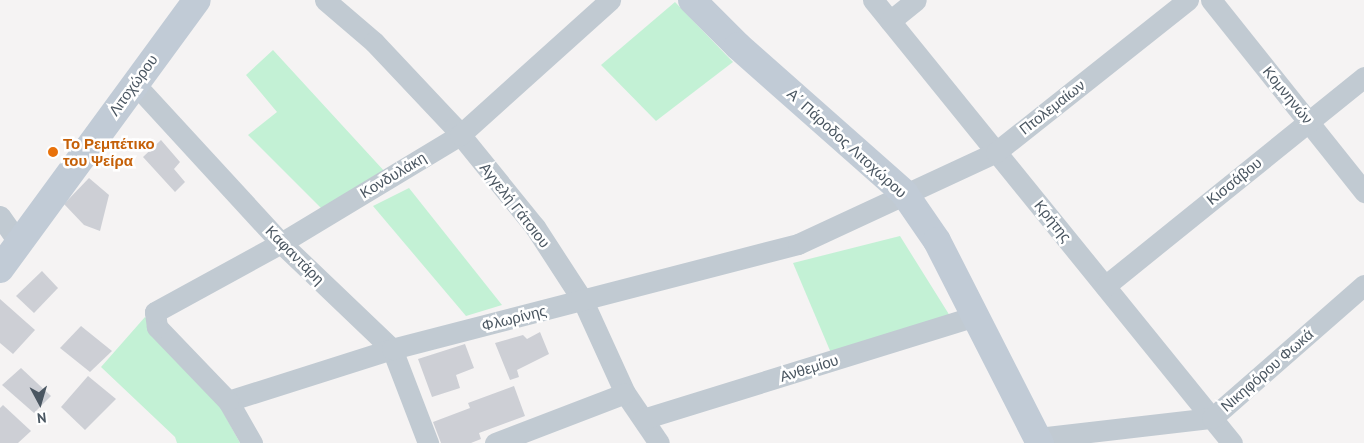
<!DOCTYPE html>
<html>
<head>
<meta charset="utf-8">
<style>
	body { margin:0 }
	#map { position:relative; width:1364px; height:443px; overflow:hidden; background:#f5f3f3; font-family:"PT Sans",sans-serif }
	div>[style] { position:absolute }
	.green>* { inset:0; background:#c3f1d5 }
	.building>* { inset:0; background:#cdcfd5 }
	.street>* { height:21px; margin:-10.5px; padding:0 10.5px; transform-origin:10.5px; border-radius:10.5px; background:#c1cad2 }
	.secondary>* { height:28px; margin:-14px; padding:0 14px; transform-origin:14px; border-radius:14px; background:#c1cbd6 }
	.dots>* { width:14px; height:14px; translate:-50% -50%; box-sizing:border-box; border:2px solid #fff; border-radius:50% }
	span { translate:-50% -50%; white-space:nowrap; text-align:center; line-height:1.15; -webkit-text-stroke:5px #fff; paint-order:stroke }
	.street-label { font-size:15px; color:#4a5661 }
	.food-label { font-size:15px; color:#c56008; font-weight:700 }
	.left { translate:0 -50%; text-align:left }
	.north { position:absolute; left:15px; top:378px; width:50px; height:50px; -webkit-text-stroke:4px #fff; paint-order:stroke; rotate:174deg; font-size:14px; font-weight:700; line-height:20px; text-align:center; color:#4a5661 }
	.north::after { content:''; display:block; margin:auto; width:18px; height:22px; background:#4a5661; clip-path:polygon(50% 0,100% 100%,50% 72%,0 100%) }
</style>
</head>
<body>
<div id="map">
	<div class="green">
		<i style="clip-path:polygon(675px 2px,733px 62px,656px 121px,601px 65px)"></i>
		<i style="clip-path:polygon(273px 50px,386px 173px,323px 210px,248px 135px,277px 112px,246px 75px)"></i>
		<i style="clip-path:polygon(409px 188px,502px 305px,466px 316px,373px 206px)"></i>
		<i style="clip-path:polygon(900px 236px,950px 316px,831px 353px,793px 263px)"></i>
		<i style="clip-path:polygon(145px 317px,210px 388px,240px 443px,177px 443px,175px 437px,101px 367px)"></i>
	</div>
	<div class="building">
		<i style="clip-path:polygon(161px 140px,180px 162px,174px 169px,185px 182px,175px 192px,143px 157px)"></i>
		<i style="clip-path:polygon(89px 178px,109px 195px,100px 231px,84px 225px,64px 204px)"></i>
		<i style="clip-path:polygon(42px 271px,58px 288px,34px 313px,16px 296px)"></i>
		<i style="clip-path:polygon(0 299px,35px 330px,13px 354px,0 343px)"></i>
		<i style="clip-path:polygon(81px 326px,112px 351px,90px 372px,60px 348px)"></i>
		<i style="clip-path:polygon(540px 332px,549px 354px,517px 370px,519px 377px,510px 380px,495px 343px,523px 335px,527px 339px)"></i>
		<i style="clip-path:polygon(465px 344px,474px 368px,456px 375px,460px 388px,432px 397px,418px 359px)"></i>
		<i style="clip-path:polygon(21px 368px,51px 396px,34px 413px,2px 385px)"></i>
		<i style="clip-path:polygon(88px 376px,116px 399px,85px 430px,61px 407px)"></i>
		<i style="clip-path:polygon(514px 386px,525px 416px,479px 433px,481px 439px,471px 443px,441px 443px,433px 422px,470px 408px,468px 403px)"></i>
		<i style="clip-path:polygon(3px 405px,31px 431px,18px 443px,0 443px,0 408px)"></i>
	</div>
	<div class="street">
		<i style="left:325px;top:0;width:65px;rotate:40.6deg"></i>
		<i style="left:374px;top:42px;width:117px;rotate:46.7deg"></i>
		<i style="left:454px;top:127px;width:129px;rotate:51deg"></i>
		<i style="left:535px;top:227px;width:88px;rotate:57deg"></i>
		<i style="left:583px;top:301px;width:101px;rotate:65.5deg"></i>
		<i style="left:625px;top:393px;width:60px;rotate:55.8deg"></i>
		<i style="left:873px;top:0;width:570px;rotate:50.98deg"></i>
		<i style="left:1211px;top:0;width:246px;rotate:51.4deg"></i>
		<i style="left:890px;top:21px;width:33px;rotate:-39deg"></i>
		<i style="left:134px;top:83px;width:217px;rotate:47.4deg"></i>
		<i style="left:281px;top:243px;width:153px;rotate:43.7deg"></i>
		<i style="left:392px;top:349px;width:101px;rotate:69deg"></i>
		<i style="left:0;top:216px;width:35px;rotate:55deg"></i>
		<i style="left:1105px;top:286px;width:333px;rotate:-38.9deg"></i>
		<i style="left:228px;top:401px;width:172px;rotate:-17.6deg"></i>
		<i style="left:392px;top:349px;width:419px;rotate:-14.5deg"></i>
		<i style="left:798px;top:244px;width:218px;rotate:-24.9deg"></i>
		<i style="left:996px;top:152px;width:245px;rotate:-38.4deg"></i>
		<i style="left:643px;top:419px;width:348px;rotate:-17.2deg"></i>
		<i style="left:1038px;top:438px;width:175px;rotate:-6.6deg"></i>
		<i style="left:1212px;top:418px;width:202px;rotate:-41.2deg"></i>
		<i style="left:252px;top:443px;width:48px;rotate:-119.7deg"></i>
		<i style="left:228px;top:401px;width:103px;rotate:-133.8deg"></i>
		<i style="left:157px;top:327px;width:15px;rotate:-98deg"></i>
		<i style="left:155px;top:312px;width:144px;rotate:-28.7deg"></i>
		<i style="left:281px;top:243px;width:209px;rotate:-31.1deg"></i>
		<i style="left:460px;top:135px;width:202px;rotate:-42deg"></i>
		<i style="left:495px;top:443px;width:139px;rotate:-21deg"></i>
	</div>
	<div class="secondary">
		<i style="left:692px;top:0;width:65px;rotate:45deg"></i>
		<i style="left:738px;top:46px;width:222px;rotate:41.5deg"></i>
		<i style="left:904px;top:193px;width:58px;rotate:55.5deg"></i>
		<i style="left:937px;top:241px;width:227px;rotate:63deg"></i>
		<i style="left:0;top:269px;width:333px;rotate:-53.8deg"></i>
	</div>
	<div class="dots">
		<i style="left:53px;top:152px;background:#e8710a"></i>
	</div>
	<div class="street-label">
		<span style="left:133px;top:85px;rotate:-54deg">Λιτοχώρου</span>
		<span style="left:1288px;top:95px;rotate:51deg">Κομνηνών</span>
		<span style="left:1052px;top:107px;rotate:-38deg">Πτολεμαίων</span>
		<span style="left:847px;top:143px;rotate:42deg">Α΄ Πάροδος Λιτοχώρου</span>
		<span style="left:393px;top:175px;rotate:-31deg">Κονδυλάκη</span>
		<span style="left:1234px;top:181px;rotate:-39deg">Κισσάβου</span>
		<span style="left:515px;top:205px;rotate:52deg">Αγγελή Γάτσιου</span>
		<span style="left:1053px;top:221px;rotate:51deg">Κρήτης</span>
		<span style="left:295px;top:255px;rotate:45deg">Καφαντάρη</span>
		<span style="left:514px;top:318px;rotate:-14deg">Φλωρίνης</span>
		<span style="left:809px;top:368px;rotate:-17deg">Ανθεμίου</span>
		<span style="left:1267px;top:370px;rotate:-41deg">Νικηφόρου Φωκά</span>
	</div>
	<div class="food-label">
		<span class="left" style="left:63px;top:152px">Το Ρεμπέτικο<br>του Ψείρα</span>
	</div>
	<div class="north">N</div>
</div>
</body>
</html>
